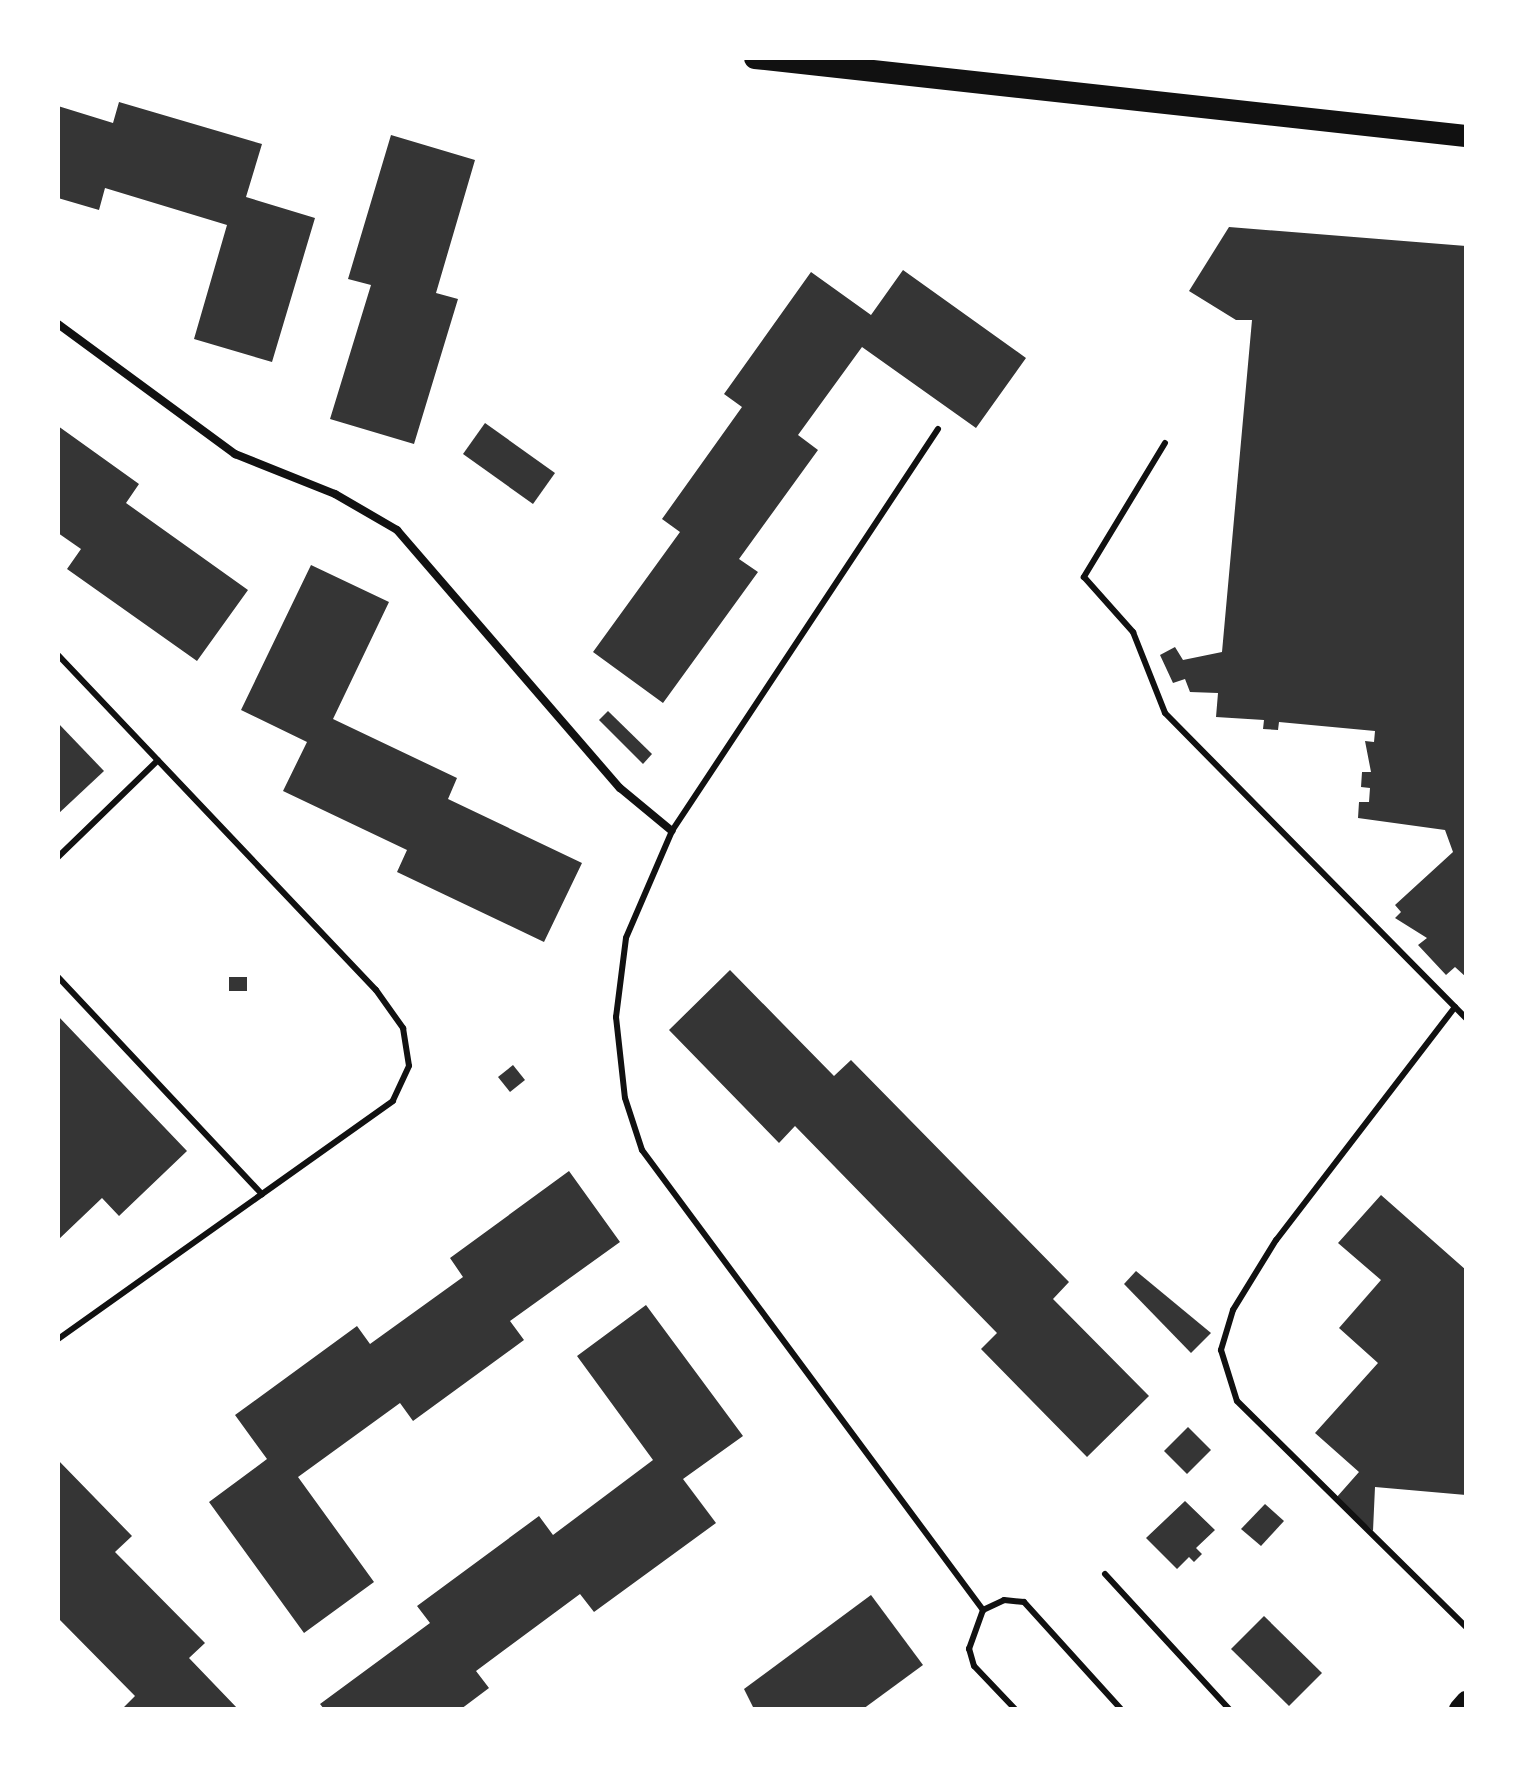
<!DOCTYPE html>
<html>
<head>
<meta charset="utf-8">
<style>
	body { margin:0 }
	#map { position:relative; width:1524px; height:1767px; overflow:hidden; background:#fff; font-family:Raleway,sans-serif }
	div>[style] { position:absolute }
	.building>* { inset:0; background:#353535 }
	.service>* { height:6px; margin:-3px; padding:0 3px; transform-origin:3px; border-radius:3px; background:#111 }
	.minor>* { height:8px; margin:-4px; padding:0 4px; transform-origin:4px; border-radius:4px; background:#111 }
	.primary>* { height:20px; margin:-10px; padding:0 10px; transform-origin:10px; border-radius:10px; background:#111 }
	.trunk>* { height:22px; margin:-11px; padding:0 11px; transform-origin:11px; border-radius:11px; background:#111 }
	span { translate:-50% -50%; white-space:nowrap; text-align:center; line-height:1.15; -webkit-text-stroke:7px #fff; paint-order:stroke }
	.frame { position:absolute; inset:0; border:60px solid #fff; pointer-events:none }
</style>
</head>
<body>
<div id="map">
	<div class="building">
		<i style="clip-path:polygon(119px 102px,262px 144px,246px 197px,315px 218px,272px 362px,194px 339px,227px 225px,105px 188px,99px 210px,58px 198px,58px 106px,113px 123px)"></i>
		<i style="clip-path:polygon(391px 135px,475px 160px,436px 293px,458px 299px,414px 444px,330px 419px,371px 285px,348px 279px)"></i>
		<i style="clip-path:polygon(1229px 227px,1466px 246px,1466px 977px,1455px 967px,1446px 975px,1418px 945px,1427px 938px,1395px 918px,1401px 912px,1395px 905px,1453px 852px,1445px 830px,1358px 818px,1359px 802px,1369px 802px,1370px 788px,1361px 787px,1362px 772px,1371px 772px,1365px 741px,1374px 742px,1375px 731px,1279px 722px,1278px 730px,1263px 729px,1264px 720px,1216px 717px,1218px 693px,1190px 692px,1185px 679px,1173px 683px,1160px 655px,1175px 647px,1183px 660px,1222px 652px,1252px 320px,1236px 320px,1189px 291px)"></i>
		<i style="clip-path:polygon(903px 270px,1026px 358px,976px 428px,862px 347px,798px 435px,818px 450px,739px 559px,758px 572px,663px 703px,593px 652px,680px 532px,662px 519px,742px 407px,724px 394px,811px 272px,871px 315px)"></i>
		<i style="clip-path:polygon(485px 423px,555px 473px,533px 504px,463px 454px)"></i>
		<i style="clip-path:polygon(58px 426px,139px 484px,126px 503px,248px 590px,197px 661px,67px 569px,81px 549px,58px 533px)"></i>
		<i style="clip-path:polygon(311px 565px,389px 602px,333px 719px,457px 778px,448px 799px,582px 863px,544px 942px,397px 872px,407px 850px,283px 791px,307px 742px,241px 710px)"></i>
		<i style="clip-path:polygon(608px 711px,652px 754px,643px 764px,599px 720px)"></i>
		<i style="clip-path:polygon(58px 723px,104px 771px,58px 814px)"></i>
		<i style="clip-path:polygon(730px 970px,834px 1076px,851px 1060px,1069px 1282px,1053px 1299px,1149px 1396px,1087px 1457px,981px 1349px,997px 1333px,795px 1126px,779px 1143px,669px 1030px)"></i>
		<i style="clip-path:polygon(229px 977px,247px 977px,247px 991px,229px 991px)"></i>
		<i style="clip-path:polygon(58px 1016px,187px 1151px,119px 1216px,102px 1198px,58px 1240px)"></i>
		<i style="clip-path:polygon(513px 1065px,525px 1080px,510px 1092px,498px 1077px)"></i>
		<i style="clip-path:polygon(569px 1171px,620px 1242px,510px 1321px,524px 1340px,413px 1421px,400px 1403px,298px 1477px,374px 1582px,304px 1633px,209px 1502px,267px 1459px,235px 1415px,357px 1326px,370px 1344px,463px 1277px,450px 1258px)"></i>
		<i style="clip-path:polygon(1381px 1195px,1466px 1270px,1466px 1495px,1375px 1487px,1373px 1531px,1336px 1498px,1359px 1472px,1315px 1433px,1378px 1363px,1339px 1328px,1381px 1280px,1338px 1243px)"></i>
		<i style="clip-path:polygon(1136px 1271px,1211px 1333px,1191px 1353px,1124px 1284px)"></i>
		<i style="clip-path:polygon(646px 1305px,743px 1436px,683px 1479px,716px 1523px,594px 1612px,580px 1594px,476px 1671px,489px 1688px,461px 1709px,324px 1709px,320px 1704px,430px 1623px,417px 1606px,539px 1516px,553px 1535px,653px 1460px,577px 1356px)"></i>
		<i style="clip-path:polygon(1188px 1427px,1211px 1450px,1187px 1474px,1164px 1451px)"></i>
		<i style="clip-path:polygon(58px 1460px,132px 1536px,115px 1552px,205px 1643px,189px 1658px,238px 1709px,122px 1709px,135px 1696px,58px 1618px)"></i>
		<i style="clip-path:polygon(1185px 1501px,1215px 1530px,1196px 1548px,1202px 1554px,1194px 1562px,1189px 1557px,1177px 1569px,1146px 1538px)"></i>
		<i style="clip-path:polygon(1265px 1504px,1284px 1521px,1261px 1546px,1241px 1529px)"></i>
		<i style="clip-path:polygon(871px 1595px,923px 1665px,863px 1709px,754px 1709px,744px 1689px)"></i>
		<i style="clip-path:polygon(1264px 1616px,1322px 1673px,1289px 1706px,1231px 1649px)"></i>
	</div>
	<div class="service">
		<i style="left:938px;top:429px;width:482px;rotate:123.5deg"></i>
		<i style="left:672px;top:831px;width:116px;rotate:113.3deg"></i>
		<i style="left:626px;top:938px;width:80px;rotate:97.2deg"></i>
		<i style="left:616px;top:1017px;width:81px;rotate:83.7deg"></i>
		<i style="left:625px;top:1098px;width:55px;rotate:71.9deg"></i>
		<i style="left:642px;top:1150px;width:573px;rotate:53.45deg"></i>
		<i style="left:1165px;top:443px;width:157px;rotate:121.2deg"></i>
		<i style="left:1084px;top:577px;width:74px;rotate:48.3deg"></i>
		<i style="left:1133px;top:632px;width:87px;rotate:68.4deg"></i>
		<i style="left:1165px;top:713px;width:429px;rotate:45.4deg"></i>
		<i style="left:58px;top:655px;width:462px;rotate:46.5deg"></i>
		<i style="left:376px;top:990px;width:47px;rotate:54.6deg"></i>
		<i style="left:403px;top:1028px;width:38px;rotate:81deg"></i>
		<i style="left:409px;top:1066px;width:38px;rotate:115deg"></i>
		<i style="left:393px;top:1101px;width:411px;rotate:144.6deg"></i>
		<i style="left:58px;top:857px;width:139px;rotate:-44.1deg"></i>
		<i style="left:58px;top:977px;width:298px;rotate:46.8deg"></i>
		<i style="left:1455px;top:1007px;width:294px;rotate:127.5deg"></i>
		<i style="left:1276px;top:1240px;width:82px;rotate:121.6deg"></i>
		<i style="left:1233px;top:1310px;width:42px;rotate:106.7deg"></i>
		<i style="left:1221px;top:1350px;width:53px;rotate:72.6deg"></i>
		<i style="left:1237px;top:1401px;width:322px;rotate:44.6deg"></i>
		<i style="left:1105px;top:1574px;width:183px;rotate:47.4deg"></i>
		<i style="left:1015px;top:1709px;width:59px;rotate:-133.6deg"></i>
		<i style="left:974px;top:1666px;width:18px;rotate:-106deg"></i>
		<i style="left:969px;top:1649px;width:41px;rotate:-70.3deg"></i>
		<i style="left:983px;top:1610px;width:23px;rotate:-25deg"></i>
		<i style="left:1004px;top:1600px;width:20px;rotate:6deg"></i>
		<i style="left:1024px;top:1602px;width:144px;rotate:47.8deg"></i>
	</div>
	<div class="minor">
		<i style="left:58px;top:324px;width:220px;rotate:36.3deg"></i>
		<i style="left:235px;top:454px;width:108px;rotate:21.8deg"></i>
		<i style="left:335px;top:494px;width:72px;rotate:30.1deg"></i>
		<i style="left:397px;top:530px;width:341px;rotate:49.2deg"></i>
		<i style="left:620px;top:788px;width:67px;rotate:39.6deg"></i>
	</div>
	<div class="primary">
		<i style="left:1459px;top:1709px;width:11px;rotate:-49deg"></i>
	</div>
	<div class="trunk">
		<i style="left:755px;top:58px;width:715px;rotate:6.26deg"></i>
	</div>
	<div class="frame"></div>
</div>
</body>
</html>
